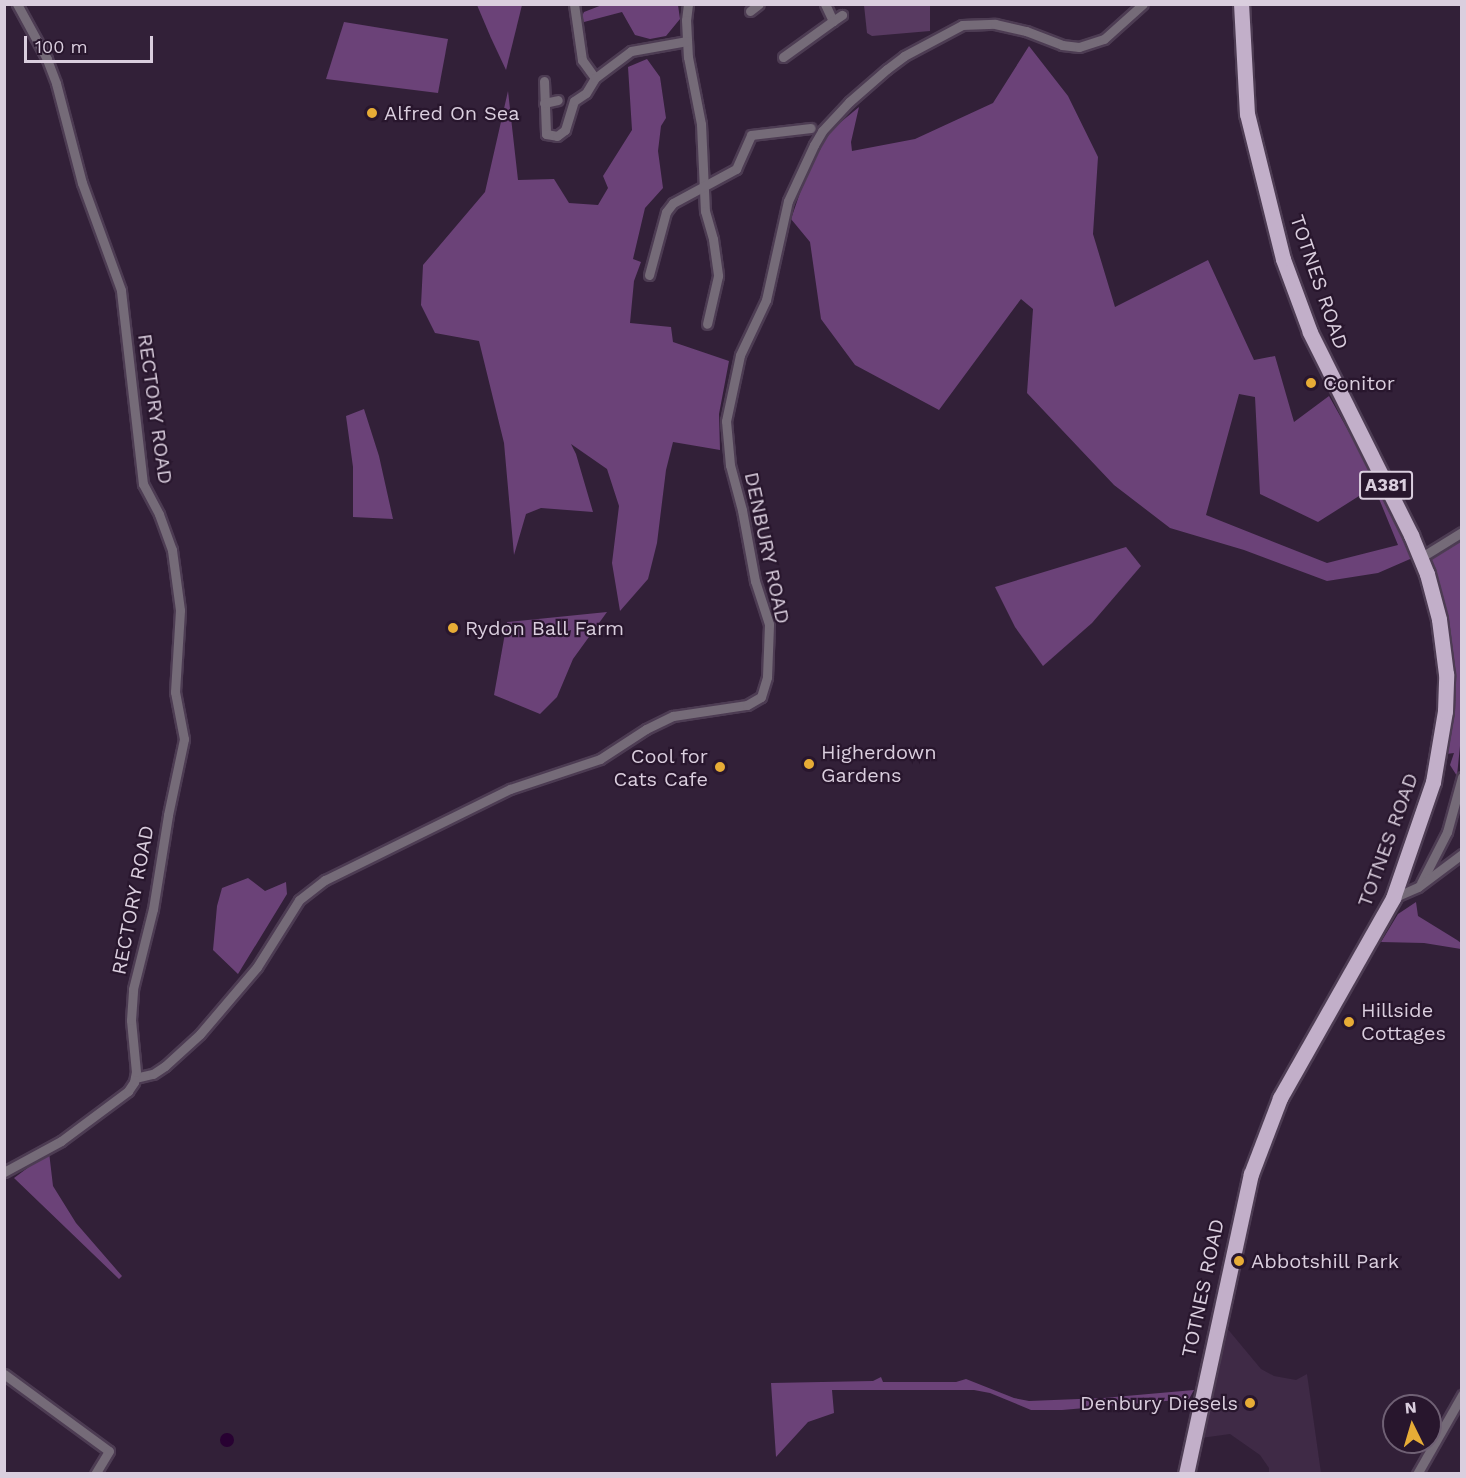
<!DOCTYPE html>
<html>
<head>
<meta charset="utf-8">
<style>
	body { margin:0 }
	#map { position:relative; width:1466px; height:1478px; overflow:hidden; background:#322038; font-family:"Work Sans",sans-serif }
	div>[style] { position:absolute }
	.built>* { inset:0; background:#3f2a46 }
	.green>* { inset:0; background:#583a61 }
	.forest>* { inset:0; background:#6b4278 }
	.water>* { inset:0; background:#280132 }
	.round { border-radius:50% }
	.roads { filter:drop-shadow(2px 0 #4d3c53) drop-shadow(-2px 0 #4d3c53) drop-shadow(0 2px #4d3c53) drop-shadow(0 -2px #4d3c53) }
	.street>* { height:9px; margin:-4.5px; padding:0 4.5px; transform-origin:4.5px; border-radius:4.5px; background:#756b78 }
	.primary>* { height:15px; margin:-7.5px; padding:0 7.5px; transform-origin:7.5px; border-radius:7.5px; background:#c2afc9 }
	.dots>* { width:16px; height:16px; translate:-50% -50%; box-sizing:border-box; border:3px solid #28162d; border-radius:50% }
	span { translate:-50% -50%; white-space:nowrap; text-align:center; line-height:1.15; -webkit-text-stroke:4.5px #28162d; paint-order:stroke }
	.shield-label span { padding:2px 4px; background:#28162d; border:2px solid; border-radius:4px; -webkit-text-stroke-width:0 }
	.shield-label { font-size:18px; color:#dacede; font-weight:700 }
	.poi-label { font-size:20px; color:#dacede }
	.left { translate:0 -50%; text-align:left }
	.right { translate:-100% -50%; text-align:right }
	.street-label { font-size:20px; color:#dacede }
	.frame { position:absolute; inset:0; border:6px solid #dacede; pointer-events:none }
	.north { position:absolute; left:1382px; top:1394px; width:60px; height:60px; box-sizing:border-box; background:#28162d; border:2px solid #6f6074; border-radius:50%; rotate:355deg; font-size:16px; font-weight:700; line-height:24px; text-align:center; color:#dacede }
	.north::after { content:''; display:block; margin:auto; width:21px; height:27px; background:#e7ac36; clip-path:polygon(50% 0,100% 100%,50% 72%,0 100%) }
	.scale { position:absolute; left:24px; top:36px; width:129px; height:27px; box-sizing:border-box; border:3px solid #dacede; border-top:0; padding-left:8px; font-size:18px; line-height:21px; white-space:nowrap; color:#dacede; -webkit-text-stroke:4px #28162d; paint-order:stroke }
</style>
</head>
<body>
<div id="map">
	<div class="built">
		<i style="clip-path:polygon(1226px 1327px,1261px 1369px,1274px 1376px,1296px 1380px,1307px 1374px,1321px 1473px,1269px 1473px,1269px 1468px,1260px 1455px,1230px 1434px,1201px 1438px)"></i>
	</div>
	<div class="green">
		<i style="clip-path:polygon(864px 5px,930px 5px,930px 31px,872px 36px,867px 33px)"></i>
	</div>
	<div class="forest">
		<i style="clip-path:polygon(477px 5px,522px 5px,506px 70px,491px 38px)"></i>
		<i style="clip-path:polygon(678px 5px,680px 19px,666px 36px,650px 39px,635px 35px,622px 12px,584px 22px,581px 18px,584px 12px,602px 5px)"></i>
		<i style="clip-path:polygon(344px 22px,448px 39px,438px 93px,326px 79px)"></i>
		<i style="clip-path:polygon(1029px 46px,1068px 96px,1098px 157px,1093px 234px,1115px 307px,1208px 260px,1254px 360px,1275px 356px,1294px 422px,1329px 396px,1378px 484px,1318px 522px,1260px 494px,1255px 397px,1239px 394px,1206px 515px,1327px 563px,1398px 545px,1375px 489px,1380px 485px,1417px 556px,1378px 573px,1327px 581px,1244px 550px,1170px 528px,1114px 485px,1027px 393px,1033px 309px,1021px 299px,939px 410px,855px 365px,821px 319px,810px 242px,791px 219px,815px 149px,830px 131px,859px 107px,851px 142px,852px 151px,915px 139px,993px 103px)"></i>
		<i style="clip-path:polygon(647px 59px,660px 77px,666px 118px,661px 126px,658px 151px,663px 188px,645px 208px,633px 259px,641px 262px,634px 281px,630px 323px,671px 327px,673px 342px,729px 361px,719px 414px,720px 450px,673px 442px,666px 470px,657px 543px,648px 579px,620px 611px,612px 563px,619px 506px,607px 469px,571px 444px,576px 454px,593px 512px,541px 508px,526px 514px,514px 555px,504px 443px,479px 341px,435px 333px,421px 305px,423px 265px,485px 192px,508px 91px,518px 180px,554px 179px,569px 203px,598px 205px,608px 188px,603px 176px,632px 130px,628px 67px)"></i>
		<i style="clip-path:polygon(364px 409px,379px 456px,393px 519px,353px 517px,353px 467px,346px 416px)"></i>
		<i style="clip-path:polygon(1461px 539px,1461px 736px,1457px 776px,1450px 765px,1454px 753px,1446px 754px,1449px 707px,1426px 557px)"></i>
		<i style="clip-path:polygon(1126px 547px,1141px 566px,1092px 623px,1043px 666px,1015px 627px,995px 587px)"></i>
		<i style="clip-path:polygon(607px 612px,573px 659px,557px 697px,540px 714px,494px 695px,507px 622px)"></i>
		<i style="clip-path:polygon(248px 878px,265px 891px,286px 882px,287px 894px,238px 974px,213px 950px,217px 906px,222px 888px)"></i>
		<i style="clip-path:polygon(1416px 902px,1418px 916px,1457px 940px,1461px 943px,1461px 949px,1424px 943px,1381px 942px,1398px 914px)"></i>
		<i style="clip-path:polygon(49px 1152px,53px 1186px,76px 1223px,122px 1276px,119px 1279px,14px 1178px)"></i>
		<i style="clip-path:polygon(881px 1377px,883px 1382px,956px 1382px,966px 1379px,1014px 1398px,1029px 1401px,1103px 1398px,1194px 1390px,1189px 1399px,1062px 1410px,1031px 1410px,990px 1393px,974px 1390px,832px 1390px,834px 1413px,808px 1422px,776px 1457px,771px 1383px,873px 1381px)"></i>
	</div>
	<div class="water">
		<i class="round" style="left:220px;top:1433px;width:14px;height:14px"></i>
	</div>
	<div class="roads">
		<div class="street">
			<i style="left:574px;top:4px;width:57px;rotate:81.9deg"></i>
			<i style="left:582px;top:60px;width:22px;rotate:54deg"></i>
			<i style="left:688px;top:4px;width:16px;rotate:97deg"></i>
			<i style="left:686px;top:20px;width:37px;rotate:87deg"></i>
			<i style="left:688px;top:57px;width:68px;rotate:79deg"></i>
			<i style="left:701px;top:124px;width:87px;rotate:87.4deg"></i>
			<i style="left:705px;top:211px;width:29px;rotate:74deg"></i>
			<i style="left:713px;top:239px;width:37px;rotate:82deg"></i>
			<i style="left:718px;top:276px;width:49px;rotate:102.9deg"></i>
			<i style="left:825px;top:4px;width:19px;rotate:65deg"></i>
			<i style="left:833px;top:21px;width:11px;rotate:-34deg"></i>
			<i style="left:750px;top:11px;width:11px;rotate:-38deg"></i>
			<i style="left:783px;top:57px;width:62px;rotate:-35.8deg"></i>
			<i style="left:544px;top:81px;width:53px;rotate:87.8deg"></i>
			<i style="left:546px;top:134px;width:11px;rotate:10deg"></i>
			<i style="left:557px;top:136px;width:10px;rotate:-37deg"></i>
			<i style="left:565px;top:130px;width:30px;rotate:-73deg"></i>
			<i style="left:574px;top:101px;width:14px;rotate:-34deg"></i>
			<i style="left:586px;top:93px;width:17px;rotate:-59deg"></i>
			<i style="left:595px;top:78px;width:45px;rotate:-36.9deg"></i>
			<i style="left:631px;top:51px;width:57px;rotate:-10.1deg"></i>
			<i style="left:544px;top:103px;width:14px;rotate:-12deg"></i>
			<i style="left:649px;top:275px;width:65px;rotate:-74.9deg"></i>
			<i style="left:666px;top:212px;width:11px;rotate:-52deg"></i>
			<i style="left:673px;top:203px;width:72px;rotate:-28.4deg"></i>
			<i style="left:736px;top:169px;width:37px;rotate:-66deg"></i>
			<i style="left:751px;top:135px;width:60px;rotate:-6.7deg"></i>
			<i style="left:1420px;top:558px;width:49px;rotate:-31.8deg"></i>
			<i style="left:1421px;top:883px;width:57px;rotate:-63deg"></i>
			<i style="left:1447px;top:832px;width:57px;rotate:-74.7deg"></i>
			<i style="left:1393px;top:898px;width:27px;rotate:-24deg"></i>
			<i style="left:1418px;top:887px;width:55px;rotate:-36.9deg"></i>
			<i style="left:135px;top:1078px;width:18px;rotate:-13deg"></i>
			<i style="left:153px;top:1074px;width:14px;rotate:-34deg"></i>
			<i style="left:165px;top:1066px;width:47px;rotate:-42.4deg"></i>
			<i style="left:200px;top:1034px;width:88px;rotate:-49.6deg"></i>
			<i style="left:257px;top:967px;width:79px;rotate:-57.9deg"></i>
			<i style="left:299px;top:900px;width:33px;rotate:-38deg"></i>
			<i style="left:325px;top:880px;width:206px;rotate:-26.2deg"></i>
			<i style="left:510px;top:789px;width:95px;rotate:-18.4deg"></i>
			<i style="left:600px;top:759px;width:55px;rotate:-33.1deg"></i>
			<i style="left:646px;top:729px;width:30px;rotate:-26deg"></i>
			<i style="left:673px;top:716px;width:75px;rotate:-8.5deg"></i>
			<i style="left:747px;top:705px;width:16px;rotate:-30deg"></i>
			<i style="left:761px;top:697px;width:21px;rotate:-73deg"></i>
			<i style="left:767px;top:677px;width:53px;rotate:-87.8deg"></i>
			<i style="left:769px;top:624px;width:45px;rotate:-108deg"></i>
			<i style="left:755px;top:581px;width:72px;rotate:-100.4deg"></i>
			<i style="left:742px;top:510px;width:47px;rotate:-104.9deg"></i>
			<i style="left:730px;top:465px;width:44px;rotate:-95.2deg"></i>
			<i style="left:726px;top:421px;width:67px;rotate:-78deg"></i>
			<i style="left:740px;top:355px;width:61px;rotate:-64.7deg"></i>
			<i style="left:766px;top:300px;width:101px;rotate:-77.5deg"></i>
			<i style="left:788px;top:201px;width:62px;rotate:-65.1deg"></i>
			<i style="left:814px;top:145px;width:16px;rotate:-60deg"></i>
			<i style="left:822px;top:131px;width:40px;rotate:-47deg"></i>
			<i style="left:849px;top:102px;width:50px;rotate:-41deg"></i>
			<i style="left:887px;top:69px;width:21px;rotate:-37deg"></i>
			<i style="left:904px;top:56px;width:66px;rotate:-28.1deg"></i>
			<i style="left:962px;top:25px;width:33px;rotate:-2deg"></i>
			<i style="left:995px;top:24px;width:32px;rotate:13deg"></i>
			<i style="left:1026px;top:31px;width:39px;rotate:21deg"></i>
			<i style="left:1062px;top:45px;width:17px;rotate:7deg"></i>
			<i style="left:1079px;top:47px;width:26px;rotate:-18deg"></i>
			<i style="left:1104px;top:39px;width:52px;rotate:-41.9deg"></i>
			<i style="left:4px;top:1172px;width:65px;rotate:-28.5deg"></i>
			<i style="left:61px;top:1141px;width:84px;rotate:-36.7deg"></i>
			<i style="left:128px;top:1091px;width:11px;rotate:-56deg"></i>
			<i style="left:134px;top:1082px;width:10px;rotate:-79deg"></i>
			<i style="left:136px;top:1072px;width:52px;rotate:-95.5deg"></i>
			<i style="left:131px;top:1020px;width:31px;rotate:-86deg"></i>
			<i style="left:133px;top:989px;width:82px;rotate:-76deg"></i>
			<i style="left:153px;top:909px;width:95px;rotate:-80.9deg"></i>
			<i style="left:168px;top:815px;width:78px;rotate:-78.1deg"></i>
			<i style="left:184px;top:739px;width:48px;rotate:-100.8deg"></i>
			<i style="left:175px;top:692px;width:82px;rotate:-86.5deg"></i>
			<i style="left:180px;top:610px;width:61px;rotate:-97.6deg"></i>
			<i style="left:172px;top:550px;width:38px;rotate:-110deg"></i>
			<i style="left:159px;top:514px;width:34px;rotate:-118deg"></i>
			<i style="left:143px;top:484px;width:195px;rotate:-96.5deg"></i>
			<i style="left:121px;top:290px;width:114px;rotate:-110deg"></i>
			<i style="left:82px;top:183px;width:103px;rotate:-104.6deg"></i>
			<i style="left:56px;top:83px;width:26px;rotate:-111deg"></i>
			<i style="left:47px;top:59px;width:63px;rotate:-118.6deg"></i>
			<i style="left:4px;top:1374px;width:130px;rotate:36.3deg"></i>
			<i style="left:109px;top:1451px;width:27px;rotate:121deg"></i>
			<i style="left:1417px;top:1474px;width:91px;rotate:-60.3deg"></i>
		</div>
		<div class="primary">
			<i style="left:1186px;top:1474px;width:307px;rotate:-77.8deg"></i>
			<i style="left:1251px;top:1174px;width:81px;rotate:-69.1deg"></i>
			<i style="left:1280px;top:1098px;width:230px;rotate:-60.5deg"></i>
			<i style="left:1393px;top:898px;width:123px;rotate:-71deg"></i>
			<i style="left:1433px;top:782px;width:72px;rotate:-80.4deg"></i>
			<i style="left:1445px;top:711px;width:37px;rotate:-88deg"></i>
			<i style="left:1446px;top:674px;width:55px;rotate:-97.3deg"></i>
			<i style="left:1439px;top:619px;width:47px;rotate:-104.9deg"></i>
			<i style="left:1427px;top:574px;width:42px;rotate:-112.3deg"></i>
			<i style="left:1411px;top:535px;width:227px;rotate:-116.5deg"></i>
			<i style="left:1310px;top:332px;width:78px;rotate:-110.3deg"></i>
			<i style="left:1283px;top:259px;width:149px;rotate:-103.9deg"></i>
			<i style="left:1247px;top:114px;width:110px;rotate:-93.1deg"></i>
		</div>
	</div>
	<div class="dots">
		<i style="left:372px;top:113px;background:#e7ac36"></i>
		<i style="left:1311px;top:383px;background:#e7ac36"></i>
		<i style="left:453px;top:628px;background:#e7ac36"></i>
		<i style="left:809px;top:764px;background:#e7ac36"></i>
		<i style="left:720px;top:767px;background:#e7ac36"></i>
		<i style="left:1349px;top:1022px;background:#e7ac36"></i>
		<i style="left:1239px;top:1261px;background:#e7ac36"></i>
		<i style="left:1250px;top:1403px;background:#e7ac36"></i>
	</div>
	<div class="shield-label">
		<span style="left:1386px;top:485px">A381</span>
	</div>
	<div class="poi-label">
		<span class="left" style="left:384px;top:113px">Alfred On Sea</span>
		<span class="left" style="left:1323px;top:383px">Conitor</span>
		<span class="left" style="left:465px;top:628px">Rydon Ball Farm</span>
		<span class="left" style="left:821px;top:764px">Higherdown<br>Gardens</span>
		<span class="right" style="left:708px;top:768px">Cool for<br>Cats Cafe</span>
		<span class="left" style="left:1361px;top:1022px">Hillside<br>Cottages</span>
		<span class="left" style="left:1251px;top:1261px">Abbotshill Park</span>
		<span class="right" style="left:1238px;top:1403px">Denbury Diesels</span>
	</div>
	<div class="street-label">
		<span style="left:1319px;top:282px;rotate:71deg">TOTNES ROAD</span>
		<span style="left:155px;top:409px;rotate:82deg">RECTORY ROAD</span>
		<span style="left:767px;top:548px;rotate:78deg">DENBURY ROAD</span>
		<span style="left:1388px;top:840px;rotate:-70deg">TOTNES ROAD</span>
		<span style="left:133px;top:900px;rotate:-79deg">RECTORY ROAD</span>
		<span style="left:1203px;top:1288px;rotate:-78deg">TOTNES ROAD</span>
	</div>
	<div class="frame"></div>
	<div class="north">N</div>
	<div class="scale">100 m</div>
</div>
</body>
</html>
